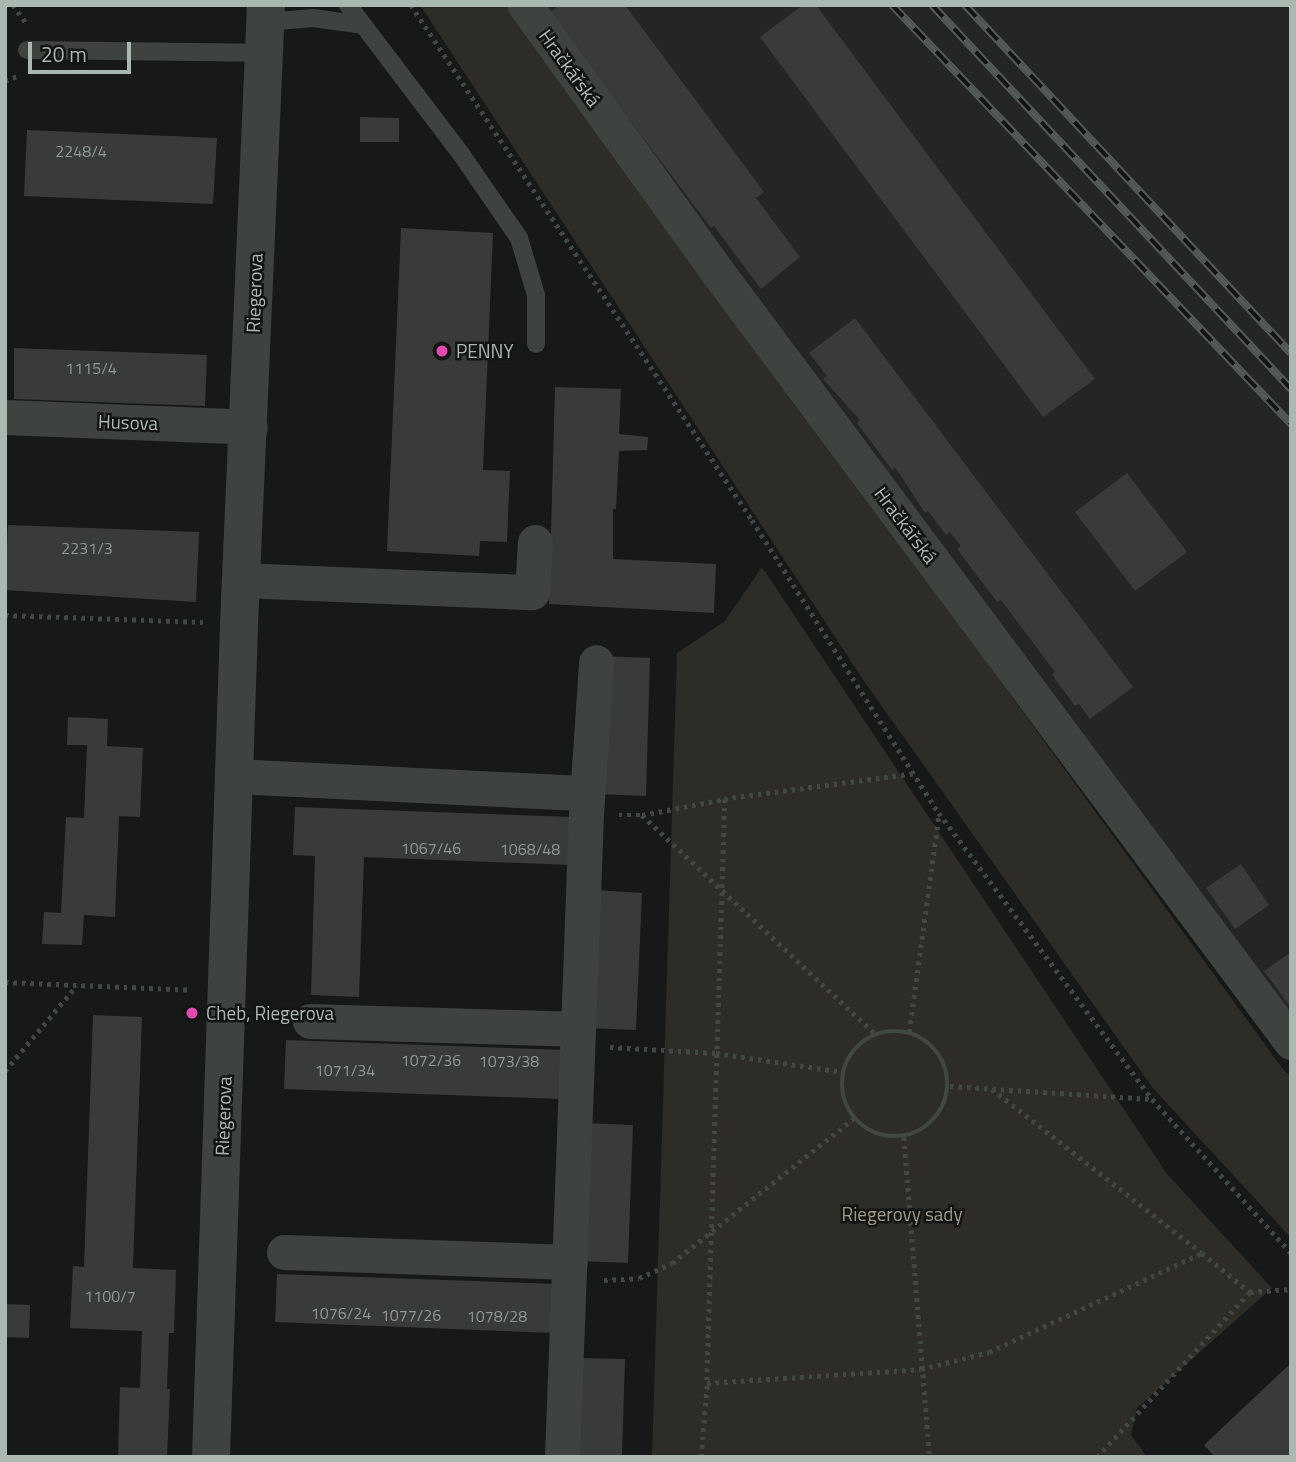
<!DOCTYPE html>
<html>
<head>
<meta charset="utf-8">
<style>
	body { margin:0 }
	#map { position:relative; width:1296px; height:1462px; overflow:hidden; background:#171919; font-family:"Titillium Web",sans-serif }
	div>[style] { position:absolute }
	.built>* { inset:0; background:#232625 }
	.green>* { inset:0; background:#2e2c26 }
	.building>* { inset:0; background:#383b39 }
	.path>* { height:4.5px; margin-top:-2.25px; transform-origin:0; background:repeating-linear-gradient(90deg,#414743 0 3.5px,transparent 0 8.5px) }
	.path>.ring { margin:-2.25px; padding:0; box-sizing:content-box; background:none; border:4.5px solid #414743; border-radius:50% }
	.service>* { height:18px; margin:-9px; padding:0 9px; transform-origin:9px; border-radius:9px; background:#3e4340 }
	.minor>* { height:35px; margin:-17.5px; padding:0 17.5px; transform-origin:17.5px; border-radius:17.5px; background:#3e4340 }
	.tertiary>* { height:38px; margin:-19px; padding:0 19px; transform-origin:19px; border-radius:19px; background:#3e4340 }
	.rail>* { height:8px; margin-top:-4px; transform-origin:0; background:repeating-linear-gradient(90deg,#121414 0 16px,#545b57 0 32px); box-sizing:border-box; border-block:2px solid #545b57 }
	.dots>* { width:19px; height:19px; translate:-50% -50%; box-sizing:border-box; border:4px solid #121414; border-radius:50% }
	span { translate:-50% -50%; white-space:nowrap; text-align:center; line-height:1.15; -webkit-text-stroke:5px #121414; paint-order:stroke }
	.number-label { font-size:16px; color:#8e9992 }
	.number-label span { -webkit-text-stroke-width:0 }
	.street-label { font-size:19px; color:#abb8af }
	.poi-label { font-size:19px; color:#abb8af }
	.left { translate:0 -50%; text-align:left }
	.park-label { font-size:19px; color:#a19984 }
	.frame { position:absolute; inset:0; border:7px solid #abb8af; pointer-events:none }
	.scale { position:absolute; left:28px; top:42px; width:103px; height:32px; box-sizing:border-box; border:4px solid #abb8af; border-top:0; padding-left:9px; font-size:21px; line-height:24px; white-space:nowrap; color:#abb8af; -webkit-text-stroke:5px #121414; paint-order:stroke }
</style>
</head>
<body>
<div id="map">
	<div class="built">
		<i style="clip-path:polygon(543px 5px,1291px 5px,1291px 1020px)"></i>
	</div>
	<div class="green">
		<i style="clip-path:polygon(420px 5px,508px 5px,1285px 1072px,1291px 1075px,1291px 1238px,1152px 1087px,864px 681px)"></i>
		<i style="clip-path:polygon(762px 567px,1167px 1174px,1272px 1288px,1137px 1408px,1131px 1435px,1147px 1457px,652px 1457px,677px 653px,725px 621px)"></i>
	</div>
	<div class="building">
		<i style="clip-path:polygon(559px 5px,625px 5px,764px 192px,756px 198px,800px 257px,761px 289px,714px 226px,711px 228px,549px 13px)"></i>
		<i style="clip-path:polygon(803px 5px,816px 5px,1095px 379px,1043px 417px,760px 37px)"></i>
		<i style="clip-path:polygon(360px 117px,399px 118px,399px 142px,360px 142px)"></i>
		<i style="clip-path:polygon(27px 130px,217px 138px,213px 204px,24px 196px)"></i>
		<i style="clip-path:polygon(401px 228px,493px 233px,483px 470px,510px 471px,507px 542px,480px 541px,479px 556px,387px 551px)"></i>
		<i style="clip-path:polygon(855px 318px,1133px 687px,1090px 719px,1079px 704px,1075px 706px,1052px 675px,1055px 672px,1001px 600px,997px 602px,957px 549px,961px 546px,950px 532px,946px 535px,928px 511px,925px 513px,895px 467px,892px 470px,857px 423px,860px 420px,823px 379px,827px 376px,809px 353px)"></i>
		<i style="clip-path:polygon(14px 348px,207px 355px,205px 406px,14px 399px)"></i>
		<i style="clip-path:polygon(555px 387px,621px 389px,619px 434px,648px 437px,647px 450px,619px 451px,616px 509px,613px 509px,613px 559px,716px 564px,714px 613px,549px 604px)"></i>
		<i style="clip-path:polygon(1127px 473px,1187px 552px,1135px 591px,1075px 512px)"></i>
		<i style="clip-path:polygon(8px 525px,199px 532px,196px 602px,5px 590px)"></i>
		<i style="clip-path:polygon(602px 656px,650px 658px,646px 796px,597px 794px)"></i>
		<i style="clip-path:polygon(68px 717px,108px 719px,107px 746px,143px 748px,140px 817px,119px 816px,115px 917px,84px 915px,82px 945px,42px 944px,44px 912px,61px 913px,66px 817px,84px 818px,87px 745px,67px 745px)"></i>
		<i style="clip-path:polygon(295px 807px,572px 817px,571px 865px,364px 857px,359px 997px,311px 995px,315px 856px,293px 855px)"></i>
		<i style="clip-path:polygon(1241px 864px,1269px 905px,1235px 929px,1206px 888px)"></i>
		<i style="clip-path:polygon(593px 890px,642px 893px,636px 1030px,589px 1028px)"></i>
		<i style="clip-path:polygon(1291px 952px,1291px 1008px,1264px 971px)"></i>
		<i style="clip-path:polygon(93px 1015px,142px 1017px,133px 1268px,176px 1270px,174px 1333px,169px 1333px,167px 1389px,170px 1389px,167px 1457px,118px 1457px,120px 1387px,140px 1388px,142px 1331px,70px 1328px,73px 1266px,84px 1267px)"></i>
		<i style="clip-path:polygon(286px 1040px,564px 1050px,562px 1099px,284px 1089px)"></i>
		<i style="clip-path:polygon(585px 1123px,633px 1125px,628px 1263px,580px 1261px)"></i>
		<i style="clip-path:polygon(277px 1274px,556px 1284px,555px 1333px,275px 1322px)"></i>
		<i style="clip-path:polygon(5px 1304px,30px 1305px,29px 1338px,5px 1337px)"></i>
		<i style="clip-path:polygon(577px 1358px,625px 1359px,622px 1457px,574px 1457px)"></i>
		<i style="clip-path:polygon(1291px 1363px,1291px 1456px,1215px 1457px,1204px 1445px)"></i>
	</div>
	<div class="path">
		<i style="left:13px;top:5px;width:24px;rotate:54deg"></i>
		<i style="left:411px;top:5px;width:618px;rotate:56.49deg"></i>
		<i style="left:752px;top:520px;width:348px;rotate:57.5deg"></i>
		<i style="left:939px;top:813px;width:357px;rotate:53.3deg"></i>
		<i style="left:1152px;top:1099px;width:207px;rotate:47.9deg"></i>
		<i style="left:5px;top:81px;width:16px;rotate:-22deg"></i>
		<i style="left:5px;top:615px;width:198px;rotate:2deg"></i>
		<i style="left:913px;top:774px;width:190px;rotate:172.4deg"></i>
		<i style="left:725px;top:799px;width:584px;rotate:91.77deg"></i>
		<i style="left:707px;top:1383px;width:214px;rotate:-3.7deg"></i>
		<i style="left:921px;top:1369px;width:70px;rotate:-14deg"></i>
		<i style="left:989px;top:1352px;width:235px;rotate:-24.9deg"></i>
		<i style="left:1202px;top:1253px;width:62px;rotate:39.1deg"></i>
		<i style="left:1250px;top:1292px;width:41px;rotate:-4.2deg"></i>
		<i style="left:619px;top:815px;width:23px"></i>
		<i style="left:642px;top:815px;width:85px;rotate:-10.9deg"></i>
		<i style="left:642px;top:815px;width:320px;rotate:43.2deg"></i>
		<i style="left:5px;top:982px;width:187px;rotate:2.4deg"></i>
		<i class="ring" style="left:842px;top:1031px;width:101.5px;height:101.5px"></i>
		<i style="left:909px;top:1032px;width:220px;rotate:-82.2deg"></i>
		<i style="left:610px;top:1047px;width:106px;rotate:3.2deg"></i>
		<i style="left:716px;top:1053px;width:128px;rotate:8.5deg"></i>
		<i style="left:5px;top:1071px;width:111px;rotate:-50.1deg"></i>
		<i style="left:950px;top:1086px;width:201px;rotate:3.7deg"></i>
		<i style="left:992px;top:1089px;width:266px;rotate:38deg"></i>
		<i style="left:904px;top:1137px;width:321px;rotate:85.4deg"></i>
		<i style="left:604px;top:1280px;width:35px;rotate:-3deg"></i>
		<i style="left:639px;top:1278px;width:36px;rotate:-24deg"></i>
		<i style="left:672px;top:1263px;width:233px;rotate:-38.5deg"></i>
		<i style="left:701px;top:1457px;width:74px;rotate:-85.4deg"></i>
		<i style="left:1097px;top:1457px;width:225px;rotate:-47.2deg"></i>
	</div>
	<div class="service">
		<i style="left:348px;top:5px;width:187px;rotate:52.8deg"></i>
		<i style="left:461px;top:154px;width:102px;rotate:55.4deg"></i>
		<i style="left:519px;top:238px;width:59px;rotate:73.4deg"></i>
		<i style="left:536px;top:295px;width:49px;rotate:90deg"></i>
		<i style="left:266px;top:22px;width:47px;rotate:-4.9deg"></i>
		<i style="left:313px;top:18px;width:50px;rotate:8deg"></i>
		<i style="left:27px;top:50px;width:237px;rotate:0.7deg"></i>
	</div>
	<div class="minor">
		<i style="left:525px;top:5px;width:332px;rotate:54.2deg"></i>
		<i style="left:719px;top:274px;width:958px;rotate:53.32deg"></i>
		<i style="left:5px;top:417px;width:245px;rotate:2.3deg"></i>
		<i style="left:241px;top:580px;width:291px;rotate:2.4deg"></i>
		<i style="left:532px;top:592px;width:50px;rotate:-86.6deg"></i>
		<i style="left:234px;top:776px;width:353px;rotate:2.8deg"></i>
		<i style="left:310px;top:1021px;width:268px;rotate:1.7deg"></i>
		<i style="left:284px;top:1252px;width:286px;rotate:2deg"></i>
		<i style="left:562px;top:1457px;width:643px;rotate:-87.86deg"></i>
		<i style="left:586px;top:814px;width:152px;rotate:-86.2deg"></i>
	</div>
	<div class="tertiary">
		<i style="left:211px;top:1457px;width:833px;rotate:-88.07deg"></i>
		<i style="left:239px;top:624px;width:620px;rotate:-87.5deg"></i>
	</div>
	<div class="rail">
		<i style="left:892px;top:5px;width:579px;rotate:46.4deg"></i>
		<i style="left:932px;top:5px;width:526px;rotate:46.93deg"></i>
		<i style="left:965px;top:5px;width:477px;rotate:46.9deg"></i>
	</div>
	<div class="dots">
		<i style="left:442px;top:351px;background:#e049af"></i>
		<i style="left:192px;top:1013px;background:#e049af"></i>
	</div>
	<div class="number-label">
		<span style="left:81px;top:151px">2248/4</span>
		<span style="left:91px;top:368px">1115/4</span>
		<span style="left:87px;top:548px">2231/3</span>
		<span style="left:431px;top:848px">1067/46</span>
		<span style="left:530px;top:849px">1068/48</span>
		<span style="left:431px;top:1060px">1072/36</span>
		<span style="left:509px;top:1061px">1073/38</span>
		<span style="left:345px;top:1070px">1071/34</span>
		<span style="left:110px;top:1296px">1100/7</span>
		<span style="left:341px;top:1313px">1076/24</span>
		<span style="left:411px;top:1315px">1077/26</span>
		<span style="left:497px;top:1316px">1078/28</span>
	</div>
	<div class="street-label">
		<span style="left:570px;top:68px;rotate:54deg">Hračkářská</span>
		<span style="left:254px;top:293px;rotate:-88deg">Riegerova</span>
		<span style="left:128px;top:422px;rotate:2deg">Husova</span>
		<span style="left:906px;top:525px;rotate:53deg">Hračkářská</span>
		<span style="left:223px;top:1116px;rotate:-88deg">Riegerova</span>
	</div>
	<div class="poi-label">
		<span class="left" style="left:456px;top:351px">PENNY</span>
		<span class="left" style="left:206px;top:1013px">Cheb, Riegerova</span>
	</div>
	<div class="park-label">
		<span style="left:902px;top:1214px">Riegerovy sady</span>
	</div>
	<div class="frame"></div>
	<div class="scale">20 m</div>
</div>
</body>
</html>
